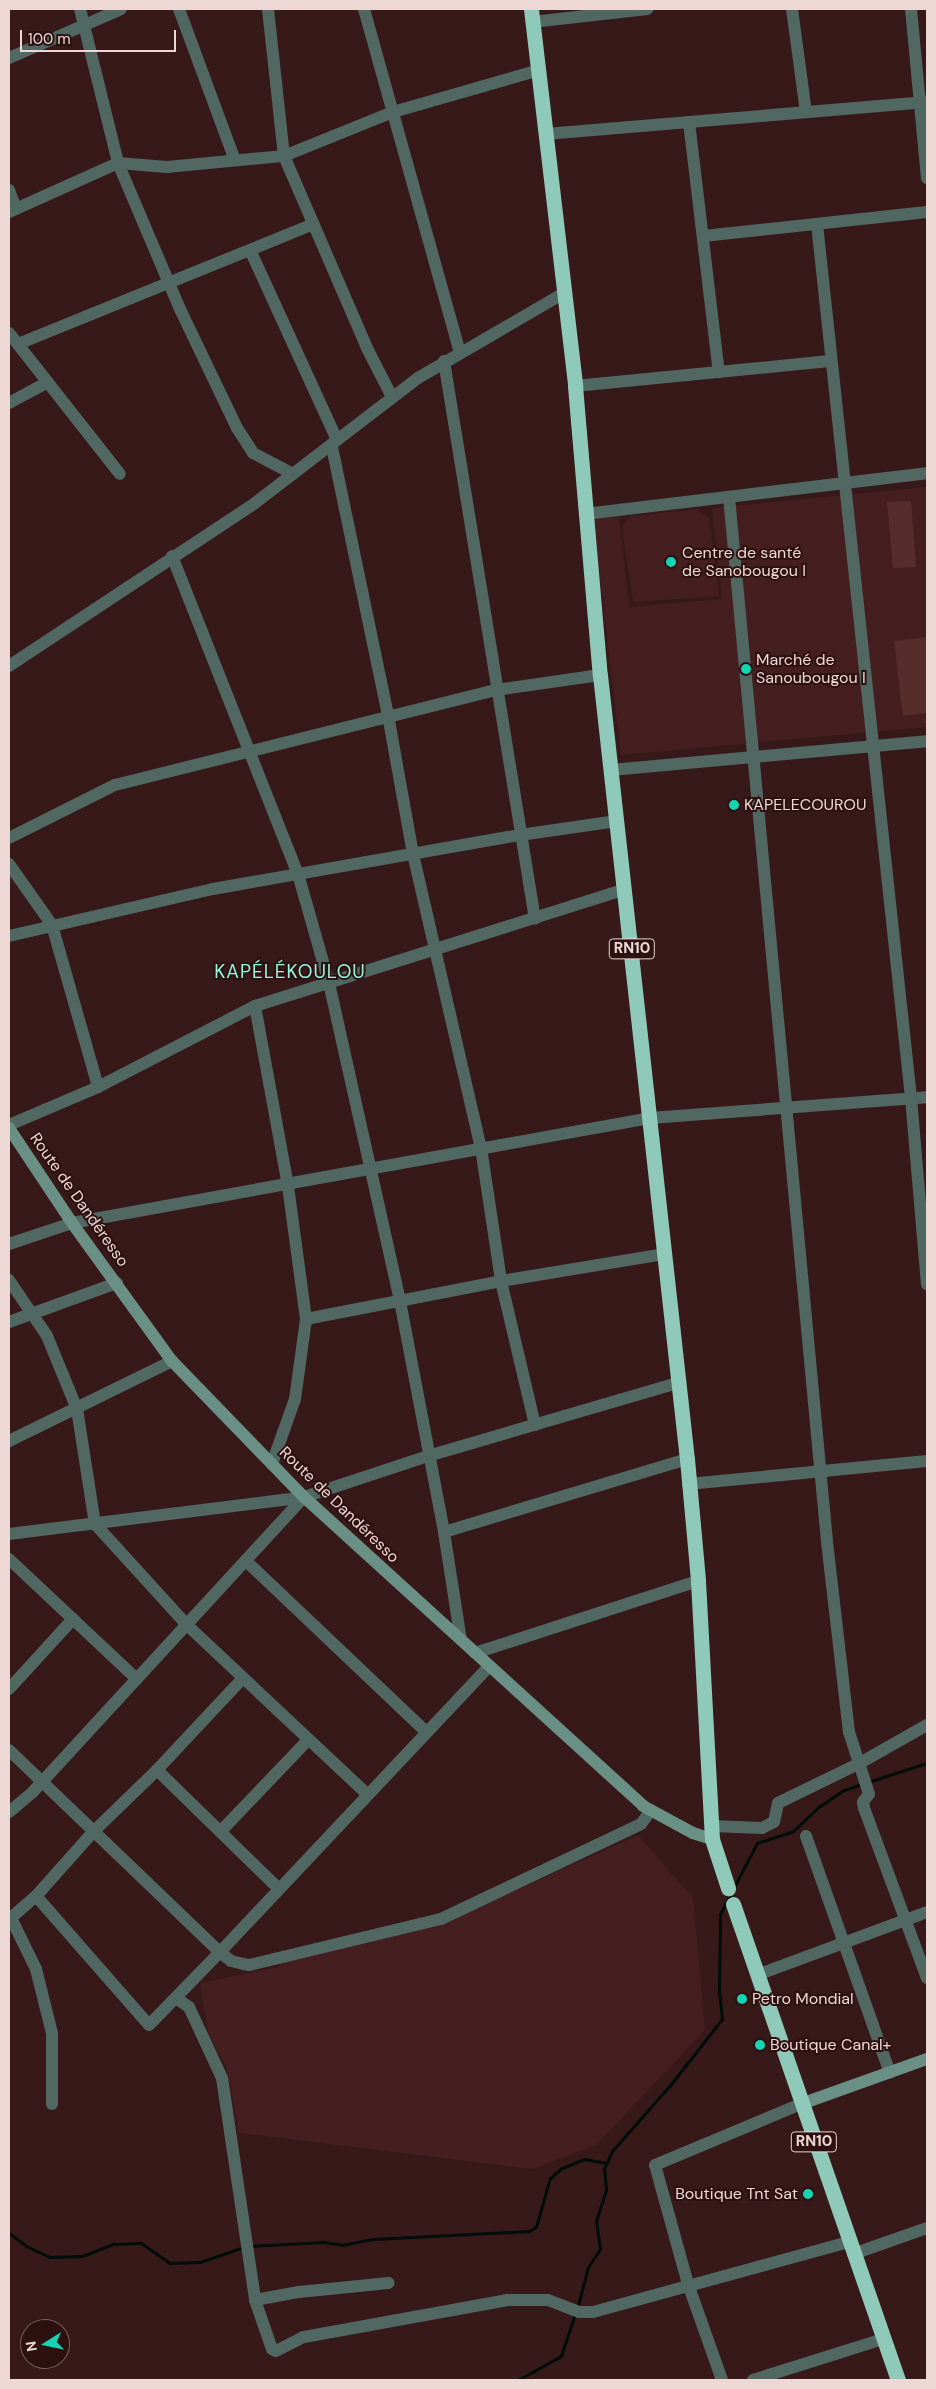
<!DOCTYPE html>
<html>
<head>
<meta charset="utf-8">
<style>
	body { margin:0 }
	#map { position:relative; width:936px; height:2389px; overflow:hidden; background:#371919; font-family:"DM Sans",sans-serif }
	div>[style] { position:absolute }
	.built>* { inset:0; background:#451f1f }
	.green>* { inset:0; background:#572d2c }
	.stream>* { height:3px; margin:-1.5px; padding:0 1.5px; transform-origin:1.5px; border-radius:1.5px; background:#000d09 }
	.street>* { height:12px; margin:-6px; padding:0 6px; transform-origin:6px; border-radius:6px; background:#516862 }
	.secondary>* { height:12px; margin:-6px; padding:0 6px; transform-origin:6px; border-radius:6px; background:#6a8f85 }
	.highway>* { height:15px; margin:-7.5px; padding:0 7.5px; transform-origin:7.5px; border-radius:7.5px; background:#8ec9b9 }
	.dots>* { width:14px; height:14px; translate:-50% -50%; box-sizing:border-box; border:2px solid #2d1010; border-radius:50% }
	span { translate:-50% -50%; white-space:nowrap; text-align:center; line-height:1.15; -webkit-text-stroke:4px #2d1010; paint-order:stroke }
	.shield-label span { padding:1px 4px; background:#2d1010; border:1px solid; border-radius:4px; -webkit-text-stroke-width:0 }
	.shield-label { font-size:15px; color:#edd8d6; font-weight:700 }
	.poi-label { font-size:16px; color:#edd8d6 }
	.left { translate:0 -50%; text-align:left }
	.right { translate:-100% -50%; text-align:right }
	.street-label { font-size:16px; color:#edd8d6 }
	.quarter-label { font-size:19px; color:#93f5dc; letter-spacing:1px }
	.frame { position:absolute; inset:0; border:10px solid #edd8d6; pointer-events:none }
	.north { position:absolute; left:20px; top:2319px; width:50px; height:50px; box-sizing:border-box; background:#2d1010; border:1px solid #7a605f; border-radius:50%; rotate:260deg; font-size:14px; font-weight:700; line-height:20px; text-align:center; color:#edd8d6 }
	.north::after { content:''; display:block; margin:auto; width:18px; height:22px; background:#13d5b3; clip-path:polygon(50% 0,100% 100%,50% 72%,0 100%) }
	.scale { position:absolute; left:20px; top:30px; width:156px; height:22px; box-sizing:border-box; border:2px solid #edd8d6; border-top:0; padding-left:6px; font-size:15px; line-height:18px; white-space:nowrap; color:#edd8d6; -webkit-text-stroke:4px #2d1010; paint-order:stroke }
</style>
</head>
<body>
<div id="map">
	<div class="built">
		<i style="clip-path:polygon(927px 487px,927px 727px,621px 755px,593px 519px,619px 516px,629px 607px,722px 599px,712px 508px)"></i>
		<i style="clip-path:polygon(697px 509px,709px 518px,719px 596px,633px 602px,622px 527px,631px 516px)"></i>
		<i style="clip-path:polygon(638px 1835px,693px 1898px,705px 2030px,596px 2145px,532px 2169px,239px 2133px,227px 2069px,208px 2033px,200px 1983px,280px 1967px,280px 1962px,446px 1922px)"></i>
	</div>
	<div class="green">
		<i style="clip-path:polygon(911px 501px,916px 567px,893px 568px,887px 502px)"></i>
		<i style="clip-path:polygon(927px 637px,927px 713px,903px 716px,894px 641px)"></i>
	</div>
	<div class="stream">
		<i style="left:868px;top:1782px;width:62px;rotate:-17.9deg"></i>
		<i style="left:9px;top:2233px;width:21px;rotate:37deg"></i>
		<i style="left:26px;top:2246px;width:26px;rotate:25deg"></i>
		<i style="left:50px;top:2257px;width:32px;rotate:-2deg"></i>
		<i style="left:82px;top:2256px;width:34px;rotate:-21deg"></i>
		<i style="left:114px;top:2244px;width:27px;rotate:-2deg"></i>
		<i style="left:141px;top:2243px;width:35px;rotate:35deg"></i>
		<i style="left:170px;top:2263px;width:30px;rotate:-2deg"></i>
		<i style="left:200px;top:2262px;width:46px;rotate:-18.8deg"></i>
		<i style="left:250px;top:2246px;width:74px;rotate:-3.1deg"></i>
		<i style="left:324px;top:2242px;width:18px;rotate:9deg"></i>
		<i style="left:342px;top:2245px;width:32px;rotate:-11deg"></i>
		<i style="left:373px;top:2239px;width:156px;rotate:-2.9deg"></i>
		<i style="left:529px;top:2231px;width:8px;rotate:-30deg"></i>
		<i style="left:536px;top:2227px;width:51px;rotate:-74.1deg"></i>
		<i style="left:550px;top:2178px;width:16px;rotate:-40deg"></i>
		<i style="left:562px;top:2168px;width:24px;rotate:-22deg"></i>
		<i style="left:584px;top:2159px;width:23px;rotate:10deg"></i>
		<i style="left:577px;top:2309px;width:43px;rotate:-75.3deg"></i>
		<i style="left:588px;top:2267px;width:22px;rotate:-56deg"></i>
		<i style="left:600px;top:2249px;width:28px;rotate:-98deg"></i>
		<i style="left:596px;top:2221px;width:33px;rotate:-72deg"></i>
		<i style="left:606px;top:2190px;width:21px;rotate:-95deg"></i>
		<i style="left:604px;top:2169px;width:20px;rotate:-66deg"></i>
		<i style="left:612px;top:2151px;width:89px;rotate:-48.6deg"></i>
		<i style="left:671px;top:2084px;width:83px;rotate:-51.9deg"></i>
		<i style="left:722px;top:2019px;width:29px;rotate:-96deg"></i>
		<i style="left:719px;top:1990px;width:76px;rotate:-89.2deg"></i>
		<i style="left:720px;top:1914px;width:80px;rotate:-62.5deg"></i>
		<i style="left:757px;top:1843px;width:38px;rotate:-18deg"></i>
		<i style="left:793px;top:1831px;width:37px;rotate:-43deg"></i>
		<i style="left:820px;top:1806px;width:29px;rotate:-34deg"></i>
		<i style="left:844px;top:1790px;width:19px;rotate:-18deg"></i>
		<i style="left:518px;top:2380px;width:49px;rotate:-29.2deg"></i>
		<i style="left:561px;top:2356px;width:44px;rotate:-71.6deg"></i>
	</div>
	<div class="street">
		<i style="left:80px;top:9px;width:159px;rotate:76.1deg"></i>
		<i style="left:118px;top:163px;width:159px;rotate:67deg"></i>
		<i style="left:180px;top:309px;width:132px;rotate:64.4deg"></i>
		<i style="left:237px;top:428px;width:30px;rotate:57deg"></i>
		<i style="left:253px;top:453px;width:45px;rotate:27.7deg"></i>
		<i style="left:179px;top:9px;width:161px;rotate:69.7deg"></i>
		<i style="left:268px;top:9px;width:148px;rotate:83.8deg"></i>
		<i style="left:284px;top:156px;width:209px;rotate:66.6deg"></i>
		<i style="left:367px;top:348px;width:55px;rotate:63deg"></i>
		<i style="left:364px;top:9px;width:356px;rotate:74.4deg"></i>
		<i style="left:792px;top:9px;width:104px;rotate:82.3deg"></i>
		<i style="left:911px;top:9px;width:170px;rotate:84.6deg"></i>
		<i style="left:532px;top:22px;width:116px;rotate:-6.4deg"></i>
		<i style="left:9px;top:58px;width:122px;rotate:-23.6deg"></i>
		<i style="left:689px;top:122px;width:252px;rotate:83.2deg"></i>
		<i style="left:546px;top:134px;width:382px;rotate:-4.8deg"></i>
		<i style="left:9px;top:190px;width:20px;rotate:70deg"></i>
		<i style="left:9px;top:212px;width:120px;rotate:-24.2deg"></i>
		<i style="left:118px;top:163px;width:49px;rotate:4.7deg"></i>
		<i style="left:167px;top:167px;width:118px;rotate:-5.4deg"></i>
		<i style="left:284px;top:156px;width:118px;rotate:-22deg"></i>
		<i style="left:393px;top:112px;width:152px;rotate:-16deg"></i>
		<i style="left:817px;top:224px;width:879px;rotate:83.86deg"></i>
		<i style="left:911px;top:1098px;width:187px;rotate:85.1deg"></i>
		<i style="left:703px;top:236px;width:225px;rotate:-6.1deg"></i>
		<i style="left:251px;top:252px;width:207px;rotate:65.4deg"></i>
		<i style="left:9px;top:333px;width:179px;rotate:51.8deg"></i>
		<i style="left:18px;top:344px;width:319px;rotate:-22.1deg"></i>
		<i style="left:444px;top:361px;width:565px;rotate:80.74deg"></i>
		<i style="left:575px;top:386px;width:256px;rotate:-5.6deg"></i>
		<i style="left:9px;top:403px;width:44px;rotate:-28.3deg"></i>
		<i style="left:332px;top:447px;width:274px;rotate:78.2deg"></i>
		<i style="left:388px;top:715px;width:141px;rotate:79.8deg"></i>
		<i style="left:413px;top:854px;width:302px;rotate:77deg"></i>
		<i style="left:481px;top:1148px;width:134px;rotate:81.4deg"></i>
		<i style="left:501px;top:1281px;width:148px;rotate:76.7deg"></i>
		<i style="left:729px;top:497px;width:1050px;rotate:84.64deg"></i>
		<i style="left:827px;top:1542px;width:191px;rotate:83.4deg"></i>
		<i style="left:849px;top:1732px;width:65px;rotate:72.1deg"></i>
		<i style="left:869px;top:1794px;width:10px;rotate:127deg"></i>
		<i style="left:863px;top:1802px;width:6px;rotate:81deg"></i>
		<i style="left:864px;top:1808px;width:181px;rotate:69.7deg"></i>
		<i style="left:585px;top:514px;width:344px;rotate:-6.8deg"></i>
		<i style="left:172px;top:556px;width:342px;rotate:68.4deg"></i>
		<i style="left:298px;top:874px;width:113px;rotate:74.1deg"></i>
		<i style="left:329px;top:983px;width:326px;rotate:77.4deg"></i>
		<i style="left:400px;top:1301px;width:235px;rotate:79.2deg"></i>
		<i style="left:444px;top:1532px;width:109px;rotate:81.1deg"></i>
		<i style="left:9px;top:666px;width:295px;rotate:-33.5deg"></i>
		<i style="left:255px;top:503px;width:205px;rotate:-37.5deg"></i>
		<i style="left:418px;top:378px;width:169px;rotate:-30.2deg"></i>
		<i style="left:611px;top:770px;width:317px;rotate:-5.2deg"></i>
		<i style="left:9px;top:838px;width:119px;rotate:-26.6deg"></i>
		<i style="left:115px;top:785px;width:393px;rotate:-14deg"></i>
		<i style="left:496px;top:690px;width:105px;rotate:-8.2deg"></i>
		<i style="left:9px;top:864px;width:75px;rotate:54.8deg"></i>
		<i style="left:52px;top:925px;width:168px;rotate:74.1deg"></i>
		<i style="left:9px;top:936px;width:209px;rotate:-13deg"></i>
		<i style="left:213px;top:889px;width:312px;rotate:-10deg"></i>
		<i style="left:520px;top:835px;width:98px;rotate:-8.2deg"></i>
		<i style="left:255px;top:1006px;width:183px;rotate:79.6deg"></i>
		<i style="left:288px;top:1186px;width:134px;rotate:82.3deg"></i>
		<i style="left:306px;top:1319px;width:81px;rotate:97.8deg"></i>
		<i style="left:295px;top:1399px;width:69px;rotate:109.5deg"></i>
		<i style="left:9px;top:1125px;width:97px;rotate:-23.1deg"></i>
		<i style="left:98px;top:1087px;width:177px;rotate:-27.3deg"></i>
		<i style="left:255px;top:1006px;width:388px;rotate:-17.5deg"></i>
		<i style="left:9px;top:1244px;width:66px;rotate:-18.4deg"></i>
		<i style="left:72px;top:1223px;width:587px;rotate:-10.3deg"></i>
		<i style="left:650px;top:1118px;width:278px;rotate:-4.3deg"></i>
		<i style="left:9px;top:1280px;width:68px;rotate:55.8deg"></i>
		<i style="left:47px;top:1336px;width:79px;rotate:67.7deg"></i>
		<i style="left:77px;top:1409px;width:116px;rotate:81.1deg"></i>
		<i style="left:95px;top:1524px;width:137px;rotate:47.7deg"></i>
		<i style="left:187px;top:1625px;width:247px;rotate:43.2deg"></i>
		<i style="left:306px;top:1319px;width:199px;rotate:-11deg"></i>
		<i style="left:501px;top:1281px;width:165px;rotate:-9.4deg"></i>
		<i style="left:9px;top:1322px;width:115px;rotate:-19.9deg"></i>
		<i style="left:9px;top:1441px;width:182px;rotate:-26.1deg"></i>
		<i style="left:688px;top:1484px;width:240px;rotate:-5.5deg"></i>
		<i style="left:304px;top:1497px;width:131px;rotate:-18.3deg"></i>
		<i style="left:428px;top:1456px;width:259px;rotate:-16.3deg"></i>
		<i style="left:444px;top:1532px;width:254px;rotate:-16.7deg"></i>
		<i style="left:9px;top:1534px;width:297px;rotate:-7.1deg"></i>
		<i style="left:304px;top:1497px;width:401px;rotate:132.6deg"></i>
		<i style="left:33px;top:1792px;width:31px;rotate:140deg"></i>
		<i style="left:9px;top:1559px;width:175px;rotate:43.2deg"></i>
		<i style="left:246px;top:1561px;width:248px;rotate:43.5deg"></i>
		<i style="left:475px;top:1653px;width:234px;rotate:-17.9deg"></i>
		<i style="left:243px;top:1678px;width:126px;rotate:133.1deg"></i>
		<i style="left:157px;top:1770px;width:169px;rotate:44.3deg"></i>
		<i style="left:9px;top:1689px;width:95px;rotate:-47.6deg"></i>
		<i style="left:9px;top:1750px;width:292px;rotate:43.8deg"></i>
		<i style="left:220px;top:1952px;width:392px;rotate:-46.7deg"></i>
		<i style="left:157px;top:1770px;width:88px;rotate:135.9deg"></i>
		<i style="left:94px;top:1831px;width:87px;rotate:131.7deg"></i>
		<i style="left:36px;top:1896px;width:171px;rotate:48.8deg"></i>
		<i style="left:149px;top:2025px;width:102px;rotate:-45.8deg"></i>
		<i style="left:220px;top:1952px;width:14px;rotate:39deg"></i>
		<i style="left:231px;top:1961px;width:18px;rotate:13deg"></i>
		<i style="left:249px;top:1965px;width:197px;rotate:-13.5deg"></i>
		<i style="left:441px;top:1919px;width:221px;rotate:-25.4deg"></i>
		<i style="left:641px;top:1824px;width:17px;rotate:-54deg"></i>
		<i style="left:712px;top:1826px;width:50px;rotate:2.3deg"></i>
		<i style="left:762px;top:1828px;width:13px;rotate:-27deg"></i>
		<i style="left:774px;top:1822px;width:19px;rotate:-78deg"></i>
		<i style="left:778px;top:1803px;width:91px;rotate:-26deg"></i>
		<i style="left:860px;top:1763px;width:77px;rotate:-29.6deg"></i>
		<i style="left:221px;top:1831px;width:126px;rotate:-46.3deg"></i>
		<i style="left:806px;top:1836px;width:251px;rotate:70.5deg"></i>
		<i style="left:36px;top:1896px;width:33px;rotate:139deg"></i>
		<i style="left:11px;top:1918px;width:57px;rotate:63.9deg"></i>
		<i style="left:36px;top:1969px;width:66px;rotate:76deg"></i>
		<i style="left:52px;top:2033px;width:71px;rotate:90deg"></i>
		<i style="left:757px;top:1975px;width:181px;rotate:-20.3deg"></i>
		<i style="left:176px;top:1998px;width:16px;rotate:35deg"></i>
		<i style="left:189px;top:2007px;width:78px;rotate:65.1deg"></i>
		<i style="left:222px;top:2078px;width:224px;rotate:81.5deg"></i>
		<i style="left:255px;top:2300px;width:52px;rotate:70.9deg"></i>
		<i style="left:272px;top:2349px;width:4px;rotate:27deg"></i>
		<i style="left:276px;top:2351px;width:31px;rotate:-27deg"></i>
		<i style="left:304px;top:2337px;width:207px;rotate:-10.3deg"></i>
		<i style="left:508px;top:2300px;width:40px"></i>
		<i style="left:548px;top:2300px;width:33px;rotate:21deg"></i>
		<i style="left:579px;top:2312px;width:14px"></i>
		<i style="left:593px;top:2312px;width:265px;rotate:-15.3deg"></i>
		<i style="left:853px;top:2254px;width:78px;rotate:-19.4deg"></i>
		<i style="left:255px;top:2300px;width:45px;rotate:-10.3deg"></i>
		<i style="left:299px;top:2292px;width:90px;rotate:-5.7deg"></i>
		<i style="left:722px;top:2380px;width:102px;rotate:-109.5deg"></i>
		<i style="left:688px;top:2284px;width:123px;rotate:-105.5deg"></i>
		<i style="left:655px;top:2165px;width:158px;rotate:-22.7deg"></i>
		<i style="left:753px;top:2380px;width:136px;rotate:-17.5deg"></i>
	</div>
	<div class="secondary">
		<i style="left:9px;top:1128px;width:114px;rotate:56.4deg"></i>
		<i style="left:72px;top:1223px;width:170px;rotate:54.1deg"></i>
		<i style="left:172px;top:1361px;width:190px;rotate:45.9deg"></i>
		<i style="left:304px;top:1497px;width:459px;rotate:42.3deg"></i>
		<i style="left:643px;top:1806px;width:57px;rotate:28.4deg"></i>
		<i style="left:693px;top:1833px;width:20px;rotate:18deg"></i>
		<i style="left:801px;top:2104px;width:134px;rotate:-19.7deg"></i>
	</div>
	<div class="highway">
		<i style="left:531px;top:9px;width:380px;rotate:83.3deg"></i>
		<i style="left:575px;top:386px;width:290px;rotate:85.1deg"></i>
		<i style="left:600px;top:675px;width:789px;rotate:83.67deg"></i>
		<i style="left:687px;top:1459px;width:122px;rotate:84.8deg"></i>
		<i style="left:698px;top:1581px;width:258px;rotate:86.9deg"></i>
		<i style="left:712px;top:1839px;width:52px;rotate:71.9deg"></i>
		<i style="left:733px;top:1904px;width:504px;rotate:70.88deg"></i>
	</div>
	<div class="dots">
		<i style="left:671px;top:562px;background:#13d5b3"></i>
		<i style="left:746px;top:669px;background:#13d5b3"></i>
		<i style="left:734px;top:805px;background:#13d5b3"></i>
		<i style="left:742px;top:1999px;background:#13d5b3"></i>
		<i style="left:760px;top:2045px;background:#13d5b3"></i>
		<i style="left:808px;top:2194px;background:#13d5b3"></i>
	</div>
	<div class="shield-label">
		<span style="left:632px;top:949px">RN10</span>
		<span style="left:814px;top:2142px">RN10</span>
	</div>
	<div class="poi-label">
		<span class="left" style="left:682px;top:562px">Centre de santé<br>de Sanobougou I</span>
		<span class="left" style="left:756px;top:669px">Marché de<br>Sanoubougou I</span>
		<span class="left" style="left:744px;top:805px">KAPELECOUROU</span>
		<span class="left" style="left:752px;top:1999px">Petro Mondial</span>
		<span class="left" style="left:770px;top:2045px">Boutique Canal+</span>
		<span class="right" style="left:798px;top:2194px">Boutique Tnt Sat</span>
	</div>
	<div class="street-label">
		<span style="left:79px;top:1200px;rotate:55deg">Route de Dandéresso</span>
		<span style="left:339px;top:1505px;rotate:44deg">Route de Dandéresso</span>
	</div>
	<div class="quarter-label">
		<span style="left:290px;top:972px">KAPÉLÉKOULOU</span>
	</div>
	<div class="frame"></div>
	<div class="north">N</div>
	<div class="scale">100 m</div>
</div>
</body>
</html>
